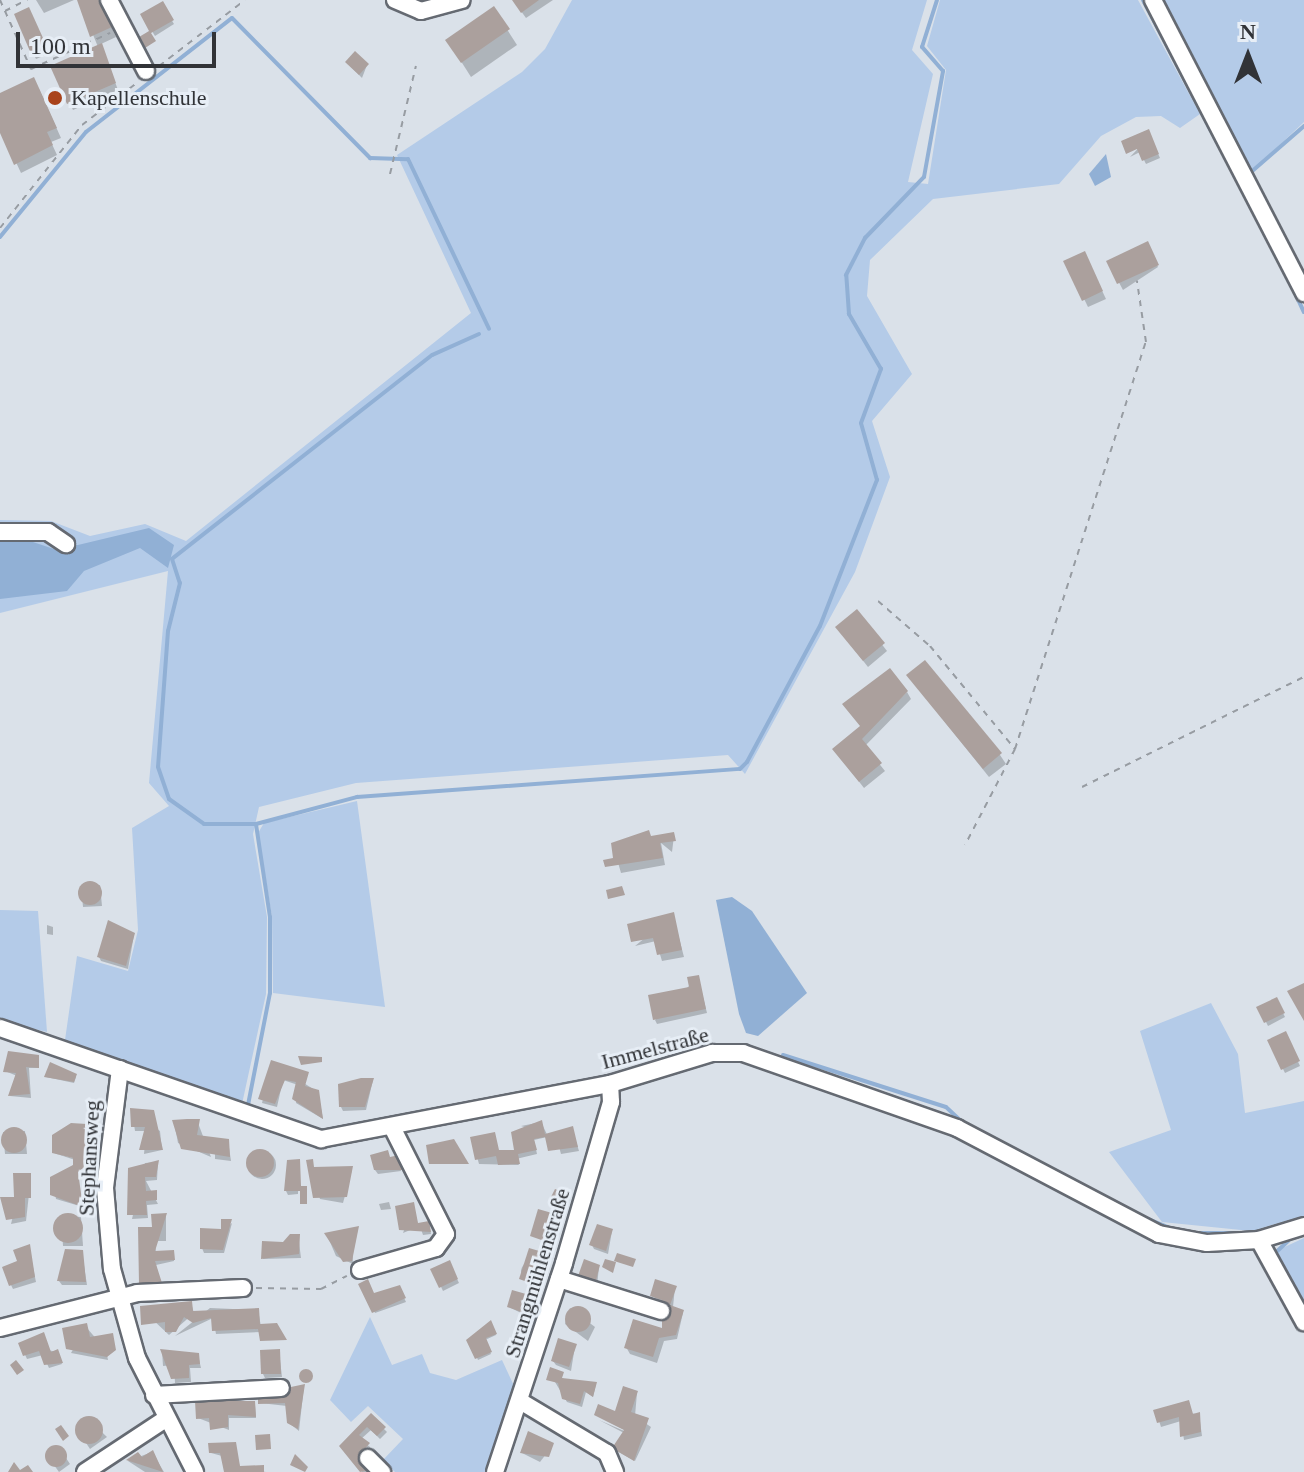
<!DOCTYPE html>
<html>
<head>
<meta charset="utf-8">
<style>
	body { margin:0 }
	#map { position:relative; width:1304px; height:1472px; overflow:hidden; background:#dae1e9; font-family:"Times New Roman",serif }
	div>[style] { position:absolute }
	.green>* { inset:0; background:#b4cbe8 }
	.water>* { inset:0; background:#91b0d5 }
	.shadow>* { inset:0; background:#0003 }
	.round { border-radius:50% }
	.stream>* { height:4px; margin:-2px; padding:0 2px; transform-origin:2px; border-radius:2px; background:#91b0d5 }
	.building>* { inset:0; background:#aba09d }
	.path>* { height:2px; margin-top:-1px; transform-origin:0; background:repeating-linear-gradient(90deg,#979ca2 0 6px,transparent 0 12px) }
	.roads { filter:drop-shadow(2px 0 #656a72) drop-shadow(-2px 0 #656a72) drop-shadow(0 2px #656a72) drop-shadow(0 -2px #656a72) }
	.minor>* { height:16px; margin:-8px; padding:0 8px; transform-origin:8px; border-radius:8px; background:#fff }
	.dots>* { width:22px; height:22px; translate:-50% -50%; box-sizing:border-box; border:4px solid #e7eef6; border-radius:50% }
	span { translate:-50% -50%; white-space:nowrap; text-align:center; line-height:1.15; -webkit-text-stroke:6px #e7eef6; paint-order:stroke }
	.poi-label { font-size:22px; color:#313337 }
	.left { translate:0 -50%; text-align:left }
	.street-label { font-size:22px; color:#313337 }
	.north { position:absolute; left:1208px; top:16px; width:80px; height:80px; -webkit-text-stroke:6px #e7eef6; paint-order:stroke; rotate:0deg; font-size:22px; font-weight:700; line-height:32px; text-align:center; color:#313337 }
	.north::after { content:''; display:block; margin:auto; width:28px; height:36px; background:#313337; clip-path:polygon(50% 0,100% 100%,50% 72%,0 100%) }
	.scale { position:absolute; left:16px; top:32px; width:200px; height:36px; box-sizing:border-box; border:4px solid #313337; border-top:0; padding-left:10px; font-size:24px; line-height:28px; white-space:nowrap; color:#313337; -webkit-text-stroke:6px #e7eef6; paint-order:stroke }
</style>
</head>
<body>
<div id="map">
	<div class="green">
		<i style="clip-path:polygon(572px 0,927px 0,912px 50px,933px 74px,908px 182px,928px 184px,946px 70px,927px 46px,940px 0,1138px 0,1200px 114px,1180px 128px,1161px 116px,1136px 117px,1101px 136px,1059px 184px,933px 199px,870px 260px,867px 296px,912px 374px,872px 421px,890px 477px,855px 572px,745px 774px,728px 755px,356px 783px,259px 807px,253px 834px,267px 917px,266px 994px,242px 1104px,65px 1040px,77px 956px,128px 971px,138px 930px,132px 828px,169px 806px,149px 783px,168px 571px,0 613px,0 520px,51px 521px,90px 536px,145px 524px,186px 541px,471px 313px,397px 155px,522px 72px,545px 49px)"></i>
		<i style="clip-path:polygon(1164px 0,1304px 0,1304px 122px,1252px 171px)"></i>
		<i style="clip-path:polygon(357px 801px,385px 1007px,273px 993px,272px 917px,258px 833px,264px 823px)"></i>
		<i style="clip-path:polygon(0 910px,38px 911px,47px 1032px,0 1021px)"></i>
		<i style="clip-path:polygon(1211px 1003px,1238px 1054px,1245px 1113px,1304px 1101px,1304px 1216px,1251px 1231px,1162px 1222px,1109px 1152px,1171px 1130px,1140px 1031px)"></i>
		<i style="clip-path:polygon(1304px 1238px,1304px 1305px,1277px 1262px,1278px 1250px)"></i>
		<i style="clip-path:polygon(370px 1317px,392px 1365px,422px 1354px,430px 1373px,456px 1380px,502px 1360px,515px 1388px,487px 1472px,395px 1472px,383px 1460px,403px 1439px,368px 1406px,351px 1422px,330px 1400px)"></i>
	</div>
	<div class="water">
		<i style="clip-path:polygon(1106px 154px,1111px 177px,1095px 186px,1089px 174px)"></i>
		<i style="clip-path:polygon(149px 528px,174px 545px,168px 568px,140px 548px,84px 571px,67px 591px,0 599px,0 541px,24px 539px,57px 550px)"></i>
		<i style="clip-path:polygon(732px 897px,752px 911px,807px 993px,758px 1036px,746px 1033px,739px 1014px,716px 900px)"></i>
	</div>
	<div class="shadow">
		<i style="clip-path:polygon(36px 0,74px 0,44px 13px)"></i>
		<i style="clip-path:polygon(79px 0,99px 0,116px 37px,101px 44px,118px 90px,73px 110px,53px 67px,98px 47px)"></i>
		<i style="clip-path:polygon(513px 0,553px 0,526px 18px)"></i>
		<i style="clip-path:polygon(162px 4px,174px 24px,155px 36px,142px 15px)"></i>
		<i style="clip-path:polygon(494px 9px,517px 45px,471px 77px,457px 55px)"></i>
		<i style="clip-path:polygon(30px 14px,48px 54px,36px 59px,34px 55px)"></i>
		<i style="clip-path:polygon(367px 65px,362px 78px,350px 66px)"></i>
		<i style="clip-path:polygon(39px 89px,61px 138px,51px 142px,57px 155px,21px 173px,0 128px,0 95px)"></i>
		<i style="clip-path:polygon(1150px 136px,1160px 158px,1146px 164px,1140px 152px,1130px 157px)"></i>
		<i style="clip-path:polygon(1147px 244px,1158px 267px,1123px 290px,1108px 262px)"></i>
		<i style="clip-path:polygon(1088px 261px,1106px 299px,1088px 307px,1066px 262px)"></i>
		<i style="clip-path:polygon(857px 612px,887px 651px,868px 667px,842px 634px)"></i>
		<i style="clip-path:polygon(908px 676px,1000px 755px,1006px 764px,989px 777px)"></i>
		<i style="clip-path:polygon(907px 692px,911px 699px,865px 746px,885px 771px,864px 788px,839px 756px)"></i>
		<i style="clip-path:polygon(648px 832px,650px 838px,674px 836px,672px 852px,661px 843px,665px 865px,621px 873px,613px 845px)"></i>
		<i style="clip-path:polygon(81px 885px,100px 885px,102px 906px,83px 907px)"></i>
		<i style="clip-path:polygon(673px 915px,684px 957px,662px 961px,656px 941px,635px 946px)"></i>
		<i style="clip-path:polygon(47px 925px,53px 927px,53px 935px,47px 934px)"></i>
		<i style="clip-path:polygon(134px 935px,128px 969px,101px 961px,99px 957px)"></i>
		<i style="clip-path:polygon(698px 977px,707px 1013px,657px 1024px,655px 1020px)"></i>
		<i style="clip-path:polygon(1276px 999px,1285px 1017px,1268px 1026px,1259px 1008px)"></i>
		<i style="clip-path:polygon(1285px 1034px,1300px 1066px,1285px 1073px,1269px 1041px)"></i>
		<i style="clip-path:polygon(11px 1052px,39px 1059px,39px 1068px,29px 1068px,31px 1098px,10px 1096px,17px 1076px,5px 1071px)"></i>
		<i style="clip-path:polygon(272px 1063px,318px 1092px,323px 1119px,296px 1103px,298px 1085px,283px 1080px,277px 1107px,262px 1103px)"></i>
		<i style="clip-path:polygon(46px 1077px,75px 1076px,76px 1077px,74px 1083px)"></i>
		<i style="clip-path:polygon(373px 1080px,366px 1110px,343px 1111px,341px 1107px)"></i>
		<i style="clip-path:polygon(132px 1111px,160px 1131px,162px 1150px,144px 1154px,146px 1131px,135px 1131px)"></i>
		<i style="clip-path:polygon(174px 1122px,198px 1123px,211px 1157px,178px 1143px)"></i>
		<i style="clip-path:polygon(541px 1122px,555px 1151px,547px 1137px,534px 1140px,537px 1154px,516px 1159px,519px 1165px,479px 1164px,472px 1139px,500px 1157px,517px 1151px,531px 1129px,521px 1126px)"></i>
		<i style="clip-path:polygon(572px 1128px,579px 1151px,561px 1154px,555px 1132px)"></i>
		<i style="clip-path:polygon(25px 1131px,27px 1154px,5px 1154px,3px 1132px)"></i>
		<i style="clip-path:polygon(215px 1141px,228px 1141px,231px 1161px,215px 1159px)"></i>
		<i class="round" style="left:248px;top:1151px;width:28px;height:28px"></i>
		<i style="clip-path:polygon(54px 1153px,86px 1161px,76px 1173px,83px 1207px,56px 1199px,52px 1178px,70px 1172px,75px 1160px)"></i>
		<i style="clip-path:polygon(398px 1157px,401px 1171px,378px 1174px,375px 1170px)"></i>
		<i style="clip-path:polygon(299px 1161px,298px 1194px,288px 1195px,286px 1191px)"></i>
		<i style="clip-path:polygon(158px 1162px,157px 1180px,146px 1181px,158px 1204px,147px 1205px,148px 1218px,132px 1219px,145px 1163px)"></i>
		<i style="clip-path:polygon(308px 1162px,313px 1169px,352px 1170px,343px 1203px,320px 1199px)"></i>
		<i style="clip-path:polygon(31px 1176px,26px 1221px,11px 1224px,17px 1199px)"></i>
		<i style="clip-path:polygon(389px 1202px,391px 1209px,381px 1210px,379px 1204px)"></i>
		<i style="clip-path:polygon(413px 1205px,418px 1225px,429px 1224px,431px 1234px,423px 1235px,420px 1226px,403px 1233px)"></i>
		<i style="clip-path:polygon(166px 1215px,166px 1241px,155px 1241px,156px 1253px,174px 1253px,174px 1261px,156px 1265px,161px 1284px,142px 1285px,140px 1229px,154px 1229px)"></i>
		<i style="clip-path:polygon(61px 1216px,81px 1217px,83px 1246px,63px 1246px)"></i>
		<i style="clip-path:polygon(232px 1223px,224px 1253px,204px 1253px,202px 1248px)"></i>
		<i style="clip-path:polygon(612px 1231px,608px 1254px,594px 1249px,592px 1245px)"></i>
		<i style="clip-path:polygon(327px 1235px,352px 1239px,353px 1264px,336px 1256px)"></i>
		<i style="clip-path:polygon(299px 1242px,301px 1258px,263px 1259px,264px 1243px)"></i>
		<i style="clip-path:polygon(29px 1247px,36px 1282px,13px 1289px,11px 1285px)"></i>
		<i style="clip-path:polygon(82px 1252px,87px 1285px,62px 1285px,59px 1281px)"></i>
		<i class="round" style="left:521px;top:1261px;width:22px;height:22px"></i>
		<i style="clip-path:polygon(449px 1262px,459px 1283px,443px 1291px,433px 1270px)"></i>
		<i style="clip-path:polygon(599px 1266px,597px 1287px,582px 1283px)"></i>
		<i style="clip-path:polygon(361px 1285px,374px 1295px,399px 1287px,406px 1302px,375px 1313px)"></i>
		<i style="clip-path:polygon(675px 1287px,673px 1307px,683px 1313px,677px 1339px,664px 1341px,657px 1363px,630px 1354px,626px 1347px,663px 1331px,662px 1302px,652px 1296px)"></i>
		<i style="clip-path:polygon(532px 1298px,529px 1317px,509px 1307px)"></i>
		<i style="clip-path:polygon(191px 1303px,194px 1313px,169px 1335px,150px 1317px)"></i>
		<i style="clip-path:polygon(210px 1308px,258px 1310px,262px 1332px,216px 1334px,213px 1318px,175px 1336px)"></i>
		<i style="clip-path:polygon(570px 1308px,595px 1327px,588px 1341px,565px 1324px)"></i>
		<i style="clip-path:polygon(490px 1323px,496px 1335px,485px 1340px,491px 1354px,478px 1360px,469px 1340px)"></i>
		<i style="clip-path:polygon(86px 1327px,106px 1350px,108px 1360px,71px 1353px)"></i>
		<i style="clip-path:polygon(20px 1344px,57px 1352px,62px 1364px,49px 1368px,43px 1355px,27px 1359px)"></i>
		<i style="clip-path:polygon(575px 1346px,571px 1371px,556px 1365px,553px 1361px)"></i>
		<i style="clip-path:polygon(162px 1351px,198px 1355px,201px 1368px,190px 1368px,191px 1382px,175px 1383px,174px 1365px,163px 1366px)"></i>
		<i style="clip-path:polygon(279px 1351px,282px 1377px,265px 1378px,263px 1374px)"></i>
		<i style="clip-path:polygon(308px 1371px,309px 1382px,302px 1382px,301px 1372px)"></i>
		<i style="clip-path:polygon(552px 1377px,596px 1384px,593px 1397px,586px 1392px,582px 1407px,567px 1402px)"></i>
		<i style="clip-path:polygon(304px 1386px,299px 1431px,289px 1423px,287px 1406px,260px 1403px)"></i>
		<i style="clip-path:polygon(637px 1393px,635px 1416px,651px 1427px,635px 1461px,615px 1450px,624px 1433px,599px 1420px,638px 1437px,596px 1415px,616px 1413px)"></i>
		<i style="clip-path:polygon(236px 1401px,255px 1405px,256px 1418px,229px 1418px,229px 1430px,198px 1418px,197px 1402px)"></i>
		<i style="clip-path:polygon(1156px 1411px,1199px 1414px,1202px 1436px,1184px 1440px,1181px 1421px,1161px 1427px)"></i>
		<i style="clip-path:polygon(371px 1416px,387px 1432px,380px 1439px,371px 1430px,361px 1439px,371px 1448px,360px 1459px,373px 1472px,362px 1472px,344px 1450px)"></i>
		<i style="clip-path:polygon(86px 1417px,107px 1437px,90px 1449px,77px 1429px)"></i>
		<i style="clip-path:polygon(235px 1444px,240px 1468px,266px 1472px,226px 1472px,222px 1456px,211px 1453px)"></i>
		<i style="clip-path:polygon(553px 1445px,540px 1462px,522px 1453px)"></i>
		<i style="clip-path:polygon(58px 1446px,70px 1464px,59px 1472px,46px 1454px)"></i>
		<i style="clip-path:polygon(152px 1452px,164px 1472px,145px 1472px,128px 1461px)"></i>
	</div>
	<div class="stream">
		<i style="left:1143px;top:0;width:160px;rotate:62.5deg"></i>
		<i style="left:1250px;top:173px;width:72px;rotate:-41deg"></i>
		<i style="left:0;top:237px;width:136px;rotate:-50.7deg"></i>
		<i style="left:86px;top:132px;width:185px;rotate:-38deg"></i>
		<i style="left:232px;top:18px;width:197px;rotate:45.4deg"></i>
		<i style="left:370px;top:158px;width:38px;rotate:2deg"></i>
		<i style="left:408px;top:159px;width:188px;rotate:64.5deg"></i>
		<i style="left:1295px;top:293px;width:21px;rotate:65deg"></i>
		<i style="left:479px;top:334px;width:51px;rotate:155.9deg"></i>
		<i style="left:432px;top:355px;width:330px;rotate:141.9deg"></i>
		<i style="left:172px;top:559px;width:25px;rotate:72deg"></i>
		<i style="left:180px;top:583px;width:49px;rotate:104deg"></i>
		<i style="left:168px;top:631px;width:136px;rotate:94.2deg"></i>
		<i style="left:158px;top:767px;width:34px;rotate:71deg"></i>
		<i style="left:169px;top:799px;width:43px;rotate:35.5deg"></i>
		<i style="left:204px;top:824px;width:52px"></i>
		<i style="left:256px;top:824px;width:105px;rotate:-15deg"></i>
		<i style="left:357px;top:797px;width:384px;rotate:-4.2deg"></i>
		<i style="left:740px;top:769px;width:10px;rotate:-45deg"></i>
		<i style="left:747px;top:762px;width:154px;rotate:-61.8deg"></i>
		<i style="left:820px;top:626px;width:157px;rotate:-68.7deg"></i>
		<i style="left:877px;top:480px;width:59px;rotate:-105.7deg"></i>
		<i style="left:861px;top:423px;width:58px;rotate:-69.7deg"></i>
		<i style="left:881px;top:369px;width:64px;rotate:-120.2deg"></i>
		<i style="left:849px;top:314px;width:39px;rotate:-94deg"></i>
		<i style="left:846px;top:275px;width:42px;rotate:-62.8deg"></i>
		<i style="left:865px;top:238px;width:85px;rotate:-46deg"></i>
		<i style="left:924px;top:177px;width:108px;rotate:-79.8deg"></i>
		<i style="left:943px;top:71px;width:32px;rotate:-131deg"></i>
		<i style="left:922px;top:47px;width:49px;rotate:-72.3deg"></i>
		<i style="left:783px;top:1055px;width:171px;rotate:17.7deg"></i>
		<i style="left:946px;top:1107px;width:23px;rotate:43deg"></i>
		<i style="left:248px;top:1105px;width:114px;rotate:-78.9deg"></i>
		<i style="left:270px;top:993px;width:76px;rotate:-90deg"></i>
		<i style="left:270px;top:917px;width:94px;rotate:-98.6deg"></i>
		<i style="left:1148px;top:1219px;width:24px;rotate:22deg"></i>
		<i style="left:1198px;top:1233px;width:43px"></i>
		<i style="left:1250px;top:1233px;width:27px;rotate:-13deg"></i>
		<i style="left:1273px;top:1255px;width:21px;rotate:-43deg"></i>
	</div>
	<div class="building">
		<i style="clip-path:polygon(77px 0,100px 0,112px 27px,90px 37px)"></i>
		<i style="clip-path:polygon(512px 0,539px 0,521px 13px)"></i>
		<i style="clip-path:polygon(163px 1px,174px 20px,151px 33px,156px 41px,145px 48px,139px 37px,149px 31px,140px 14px)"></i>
		<i style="clip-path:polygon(494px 6px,510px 29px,461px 63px,445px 40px)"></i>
		<i style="clip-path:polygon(29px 7px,48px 49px,32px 56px,14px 14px)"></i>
		<i style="clip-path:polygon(102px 43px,116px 83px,67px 104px,50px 66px)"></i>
		<i style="clip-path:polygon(355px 51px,369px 64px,359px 75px,345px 62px)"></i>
		<i style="clip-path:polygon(34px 77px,57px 128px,47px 132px,53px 145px,14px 165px,0 133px,0 93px)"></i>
		<i style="clip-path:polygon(1149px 129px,1159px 154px,1142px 161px,1137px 149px,1126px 154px,1121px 141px)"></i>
		<i style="clip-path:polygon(1148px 241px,1159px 265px,1117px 284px,1106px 261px)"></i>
		<i style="clip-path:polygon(1085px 251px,1103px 291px,1082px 301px,1063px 261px)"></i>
		<i style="clip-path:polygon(857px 609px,885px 643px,863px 661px,835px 627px)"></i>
		<i style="clip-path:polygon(925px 660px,1002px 753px,983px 769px,906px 675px)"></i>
		<i style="clip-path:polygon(890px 668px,908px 691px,862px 739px,882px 763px,859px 782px,832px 749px,860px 726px,842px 704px)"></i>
		<i style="clip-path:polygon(649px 830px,651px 836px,674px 832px,676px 841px,660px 843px,663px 858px,605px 867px,603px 860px,613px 858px,611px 843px)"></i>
		<i class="round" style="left:78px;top:881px;width:24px;height:24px"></i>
		<i style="clip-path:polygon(622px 886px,625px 895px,608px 899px,606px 890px)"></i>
		<i style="clip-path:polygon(674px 912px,682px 950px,657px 955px,653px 938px,631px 942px,627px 924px)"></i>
		<i style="clip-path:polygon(108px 920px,135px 933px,126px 966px,97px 957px)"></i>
		<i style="clip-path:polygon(699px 975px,706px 1009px,653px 1020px,648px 995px,689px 987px,687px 977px)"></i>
		<i style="clip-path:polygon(1304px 983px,1304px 1021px,1287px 991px)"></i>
		<i style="clip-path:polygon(1277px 997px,1285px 1013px,1264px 1023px,1256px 1007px)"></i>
		<i style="clip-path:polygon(1286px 1031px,1300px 1061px,1281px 1070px,1267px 1040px)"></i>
		<i style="clip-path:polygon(8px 1051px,39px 1055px,39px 1068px,26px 1067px,30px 1094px,8px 1096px,16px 1073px,3px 1072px)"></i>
		<i style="clip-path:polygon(298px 1056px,322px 1057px,322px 1062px,301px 1065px)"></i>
		<i style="clip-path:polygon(271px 1060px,309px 1072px,305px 1086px,319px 1090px,323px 1119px,292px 1099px,296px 1082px,285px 1080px,275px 1104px,258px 1099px)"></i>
		<i style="clip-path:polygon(50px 1062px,77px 1074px,74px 1082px,44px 1077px)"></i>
		<i style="clip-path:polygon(361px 1078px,374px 1078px,365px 1107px,339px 1107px,338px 1084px)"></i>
		<i style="clip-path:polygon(130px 1108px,154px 1110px,163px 1150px,139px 1150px,145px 1127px,131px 1127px)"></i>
		<i style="clip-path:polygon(187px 1119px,200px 1119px,197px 1135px,229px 1139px,230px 1157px,181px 1149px,172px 1120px)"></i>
		<i style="clip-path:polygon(542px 1120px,545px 1134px,573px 1126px,578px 1147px,548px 1151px,545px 1137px,534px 1139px,537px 1150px,518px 1154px,520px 1164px,498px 1165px,496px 1156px,475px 1160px,470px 1137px,495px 1132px,499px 1150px,514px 1150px,511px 1132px)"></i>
		<i style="clip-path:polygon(71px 1123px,87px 1124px,87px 1165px,78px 1172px,83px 1207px,50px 1195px,50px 1177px,73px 1165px,73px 1158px,52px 1153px,52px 1135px)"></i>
		<i class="round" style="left:1px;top:1127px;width:26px;height:26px"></i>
		<i style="clip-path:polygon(454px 1139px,469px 1164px,429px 1164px,426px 1145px)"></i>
		<i class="round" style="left:246px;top:1149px;width:28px;height:28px"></i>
		<i style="clip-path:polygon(388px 1150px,390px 1157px,399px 1155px,402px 1170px,374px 1170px,370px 1155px)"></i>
		<i style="clip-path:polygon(300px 1159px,301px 1186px,307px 1186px,307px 1204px,300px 1204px,300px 1191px,284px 1191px,287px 1160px)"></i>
		<i style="clip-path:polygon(313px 1159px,314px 1167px,353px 1166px,347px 1197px,313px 1198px,306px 1160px)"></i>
		<i style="clip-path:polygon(159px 1160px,156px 1177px,145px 1177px,146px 1191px,157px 1190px,157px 1200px,146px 1201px,147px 1215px,127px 1215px,128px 1168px)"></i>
		<i style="clip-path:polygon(13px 1173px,31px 1173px,31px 1198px,25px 1198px,25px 1217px,6px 1220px,0 1197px,14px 1197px)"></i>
		<i style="clip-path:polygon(555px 1189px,566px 1193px,562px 1205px,549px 1201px)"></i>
		<i style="clip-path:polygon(414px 1202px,418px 1223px,429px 1221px,431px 1232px,399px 1230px,395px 1206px)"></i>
		<i style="clip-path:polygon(538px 1209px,559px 1215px,550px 1243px,530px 1236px)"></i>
		<i class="round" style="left:53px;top:1213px;width:30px;height:30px"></i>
		<i style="clip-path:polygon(167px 1213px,155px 1251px,174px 1250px,175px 1260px,155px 1261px,162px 1283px,139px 1284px,138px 1227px,152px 1227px,151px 1214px)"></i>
		<i style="clip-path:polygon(221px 1219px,232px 1219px,223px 1250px,200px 1249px,200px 1228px,221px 1229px)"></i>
		<i style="clip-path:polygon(597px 1224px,613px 1229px,606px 1251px,589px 1245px)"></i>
		<i style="clip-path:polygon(359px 1226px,352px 1261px,343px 1262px,324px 1233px)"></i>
		<i style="clip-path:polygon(290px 1234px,300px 1234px,299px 1254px,261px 1259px,262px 1241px,283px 1242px)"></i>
		<i style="clip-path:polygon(30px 1244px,35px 1277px,9px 1286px,2px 1267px,17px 1261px,13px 1250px)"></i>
		<i style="clip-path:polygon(529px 1248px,546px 1253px,533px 1284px,519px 1279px)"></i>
		<i style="clip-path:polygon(65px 1249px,83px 1250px,86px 1282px,57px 1281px)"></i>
		<i style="clip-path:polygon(617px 1253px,636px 1259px,633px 1267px,614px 1261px)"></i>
		<i style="clip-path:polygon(584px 1259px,600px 1265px,595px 1284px,577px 1279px)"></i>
		<i style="clip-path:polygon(605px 1259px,616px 1262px,613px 1273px,602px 1267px)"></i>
		<i style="clip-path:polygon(450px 1260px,458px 1279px,439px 1288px,430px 1269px)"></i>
		<i style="clip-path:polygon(368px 1279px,374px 1293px,400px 1285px,406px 1298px,372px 1313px,358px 1284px)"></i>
		<i style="clip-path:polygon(655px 1279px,677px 1286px,670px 1305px,684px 1310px,676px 1335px,659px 1338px,653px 1357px,624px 1348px,633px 1319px,662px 1328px,662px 1300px,650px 1296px)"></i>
		<i style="clip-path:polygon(512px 1290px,533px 1296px,527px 1314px,507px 1307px)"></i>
		<i style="clip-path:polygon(192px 1301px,193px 1311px,259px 1308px,260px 1324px,277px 1323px,287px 1340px,260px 1341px,258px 1329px,212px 1331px,211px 1318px,193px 1323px,184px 1317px,176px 1332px,165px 1332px,165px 1322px,141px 1325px,140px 1306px)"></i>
		<i class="round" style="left:565px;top:1306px;width:26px;height:26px"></i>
		<i style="clip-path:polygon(491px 1320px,497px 1334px,486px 1338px,492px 1352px,475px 1359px,466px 1340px)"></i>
		<i style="clip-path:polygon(87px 1323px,90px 1337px,113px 1333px,116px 1350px,107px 1357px,66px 1349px,62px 1328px)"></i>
		<i style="clip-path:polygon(44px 1332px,51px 1352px,58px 1349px,63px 1363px,44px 1365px,39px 1351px,23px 1356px,18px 1343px)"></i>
		<i style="clip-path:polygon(558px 1338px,577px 1344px,569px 1367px,551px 1361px)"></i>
		<i style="clip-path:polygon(160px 1349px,199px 1353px,200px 1364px,189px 1365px,189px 1378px,171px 1379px)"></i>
		<i style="clip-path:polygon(280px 1349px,281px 1374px,261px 1374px,260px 1350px)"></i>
		<i style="clip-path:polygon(16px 1360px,24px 1370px,17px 1375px,10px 1365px)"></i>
		<i style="clip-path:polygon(550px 1367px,564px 1372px,562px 1378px,597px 1382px,593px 1397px,584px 1391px,580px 1404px,562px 1399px,558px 1383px,546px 1380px)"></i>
		<i class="round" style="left:299px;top:1369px;width:14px;height:14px"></i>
		<i style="clip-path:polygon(305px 1384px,298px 1429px,287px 1423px,285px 1403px,258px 1404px,258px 1394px)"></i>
		<i style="clip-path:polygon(623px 1386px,638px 1391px,631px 1412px,649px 1418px,634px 1461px,612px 1448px,624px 1430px,594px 1415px,598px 1404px,615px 1411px)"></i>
		<i style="clip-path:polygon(1189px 1400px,1193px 1414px,1200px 1412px,1201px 1432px,1180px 1437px,1179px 1417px,1157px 1423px,1153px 1410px)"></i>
		<i style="clip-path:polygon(195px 1401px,255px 1401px,256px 1417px,228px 1415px,228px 1427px,210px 1430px,209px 1418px,196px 1419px)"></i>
		<i style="clip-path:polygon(371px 1413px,386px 1427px,377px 1436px,367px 1427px,359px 1435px,370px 1443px,359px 1455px,373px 1469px,360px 1472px,339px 1446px)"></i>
		<i class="round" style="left:75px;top:1416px;width:28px;height:28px"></i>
		<i style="clip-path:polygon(61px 1425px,69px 1436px,63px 1441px,55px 1429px)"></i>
		<i style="clip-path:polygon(528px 1431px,554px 1443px,549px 1457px,520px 1453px)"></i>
		<i style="clip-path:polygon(270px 1434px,271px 1449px,256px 1450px,255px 1435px)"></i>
		<i style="clip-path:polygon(236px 1442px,240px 1466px,264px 1465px,264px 1472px,224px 1472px,220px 1453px,209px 1453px,208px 1443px)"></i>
		<i class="round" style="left:45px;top:1445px;width:22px;height:22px"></i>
		<i style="clip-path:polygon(153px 1450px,163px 1472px,126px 1460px,138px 1452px,142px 1457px)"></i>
		<i style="clip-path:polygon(295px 1454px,308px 1467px,305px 1472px,290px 1465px)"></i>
		<i style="clip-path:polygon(14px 1462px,20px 1470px,28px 1465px,33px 1472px,8px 1472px)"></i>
	</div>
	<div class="path">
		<i style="left:0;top:0;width:76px;rotate:65.8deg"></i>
		<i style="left:31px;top:69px;width:87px;rotate:-24.5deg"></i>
		<i style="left:5px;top:11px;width:25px;rotate:-27deg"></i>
		<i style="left:159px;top:66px;width:108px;rotate:-37.5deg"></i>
		<i style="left:390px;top:174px;width:111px;rotate:-76.5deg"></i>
		<i style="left:0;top:228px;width:132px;rotate:-51.5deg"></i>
		<i style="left:82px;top:125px;width:71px;rotate:-37.5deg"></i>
		<i style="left:878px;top:601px;width:69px;rotate:40.9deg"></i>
		<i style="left:930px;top:646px;width:134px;rotate:50.5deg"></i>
		<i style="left:1015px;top:749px;width:108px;rotate:117.5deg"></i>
		<i style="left:1015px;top:749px;width:428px;rotate:-72.2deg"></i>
		<i style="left:1146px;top:342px;width:62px;rotate:-98.4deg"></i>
		<i style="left:1082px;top:787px;width:248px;rotate:-26.4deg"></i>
		<i style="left:256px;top:1288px;width:65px;rotate:0.9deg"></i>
		<i style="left:321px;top:1289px;width:29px;rotate:-27deg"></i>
	</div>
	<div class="roads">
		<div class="minor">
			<i style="left:109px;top:0;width:80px;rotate:62.5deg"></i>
			<i style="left:395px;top:0;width:28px;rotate:23deg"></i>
			<i style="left:421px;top:11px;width:42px;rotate:-15deg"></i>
			<i style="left:1153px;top:0;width:330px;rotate:62.7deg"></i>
			<i style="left:0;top:532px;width:48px"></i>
			<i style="left:48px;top:532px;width:22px;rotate:34deg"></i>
			<i style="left:0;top:1028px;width:340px;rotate:19.1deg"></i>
			<i style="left:321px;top:1139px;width:294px;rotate:-10.8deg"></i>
			<i style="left:610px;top:1084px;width:107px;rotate:-16.9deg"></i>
			<i style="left:712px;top:1053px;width:31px"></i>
			<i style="left:743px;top:1053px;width:227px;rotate:19.3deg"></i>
			<i style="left:957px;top:1128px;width:228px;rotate:27.7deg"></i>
			<i style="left:1159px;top:1234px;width:49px;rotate:10.6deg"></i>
			<i style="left:1207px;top:1243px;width:52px;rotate:-3.3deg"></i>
			<i style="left:1259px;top:1240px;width:47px;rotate:-17.3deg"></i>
			<i style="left:120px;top:1069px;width:120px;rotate:97.2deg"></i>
			<i style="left:105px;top:1188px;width:81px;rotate:85.1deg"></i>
			<i style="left:112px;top:1269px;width:92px;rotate:74.3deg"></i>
			<i style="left:137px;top:1358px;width:128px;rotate:63deg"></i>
			<i style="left:1259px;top:1240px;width:94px;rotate:61.2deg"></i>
			<i style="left:360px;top:1270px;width:79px;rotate:-16.1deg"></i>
			<i style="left:436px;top:1248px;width:17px;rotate:-54deg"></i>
			<i style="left:446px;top:1234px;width:118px;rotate:-116.8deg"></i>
			<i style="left:559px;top:1279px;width:107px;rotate:17.4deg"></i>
			<i style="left:0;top:1328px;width:141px;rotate:-14.3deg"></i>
			<i style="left:137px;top:1293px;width:106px;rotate:-2.7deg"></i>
			<i style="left:154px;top:1395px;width:127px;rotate:-3.2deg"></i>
			<i style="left:520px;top:1401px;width:101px;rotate:30.9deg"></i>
			<i style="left:607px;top:1453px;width:21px;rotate:67deg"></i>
			<i style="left:368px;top:1458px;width:20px;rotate:45deg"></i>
			<i style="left:85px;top:1472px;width:95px;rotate:-33.4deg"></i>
			<i style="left:495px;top:1472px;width:220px;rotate:-71.7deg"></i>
			<i style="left:564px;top:1263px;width:168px;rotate:-73.7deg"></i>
			<i style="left:611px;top:1102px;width:18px;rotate:-93deg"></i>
		</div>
	</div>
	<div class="dots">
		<i style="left:55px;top:98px;background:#a9431b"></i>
	</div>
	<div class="poi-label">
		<span class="left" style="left:71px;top:98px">Kapellenschule</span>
	</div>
	<div class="street-label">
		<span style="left:655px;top:1048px;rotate:-15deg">Immelstraße</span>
		<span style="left:89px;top:1158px;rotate:-87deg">Stephansweg</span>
		<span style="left:537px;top:1273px;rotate:-73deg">Strangmühlenstraße</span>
	</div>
	<div class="north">N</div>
	<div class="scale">100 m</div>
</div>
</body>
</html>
